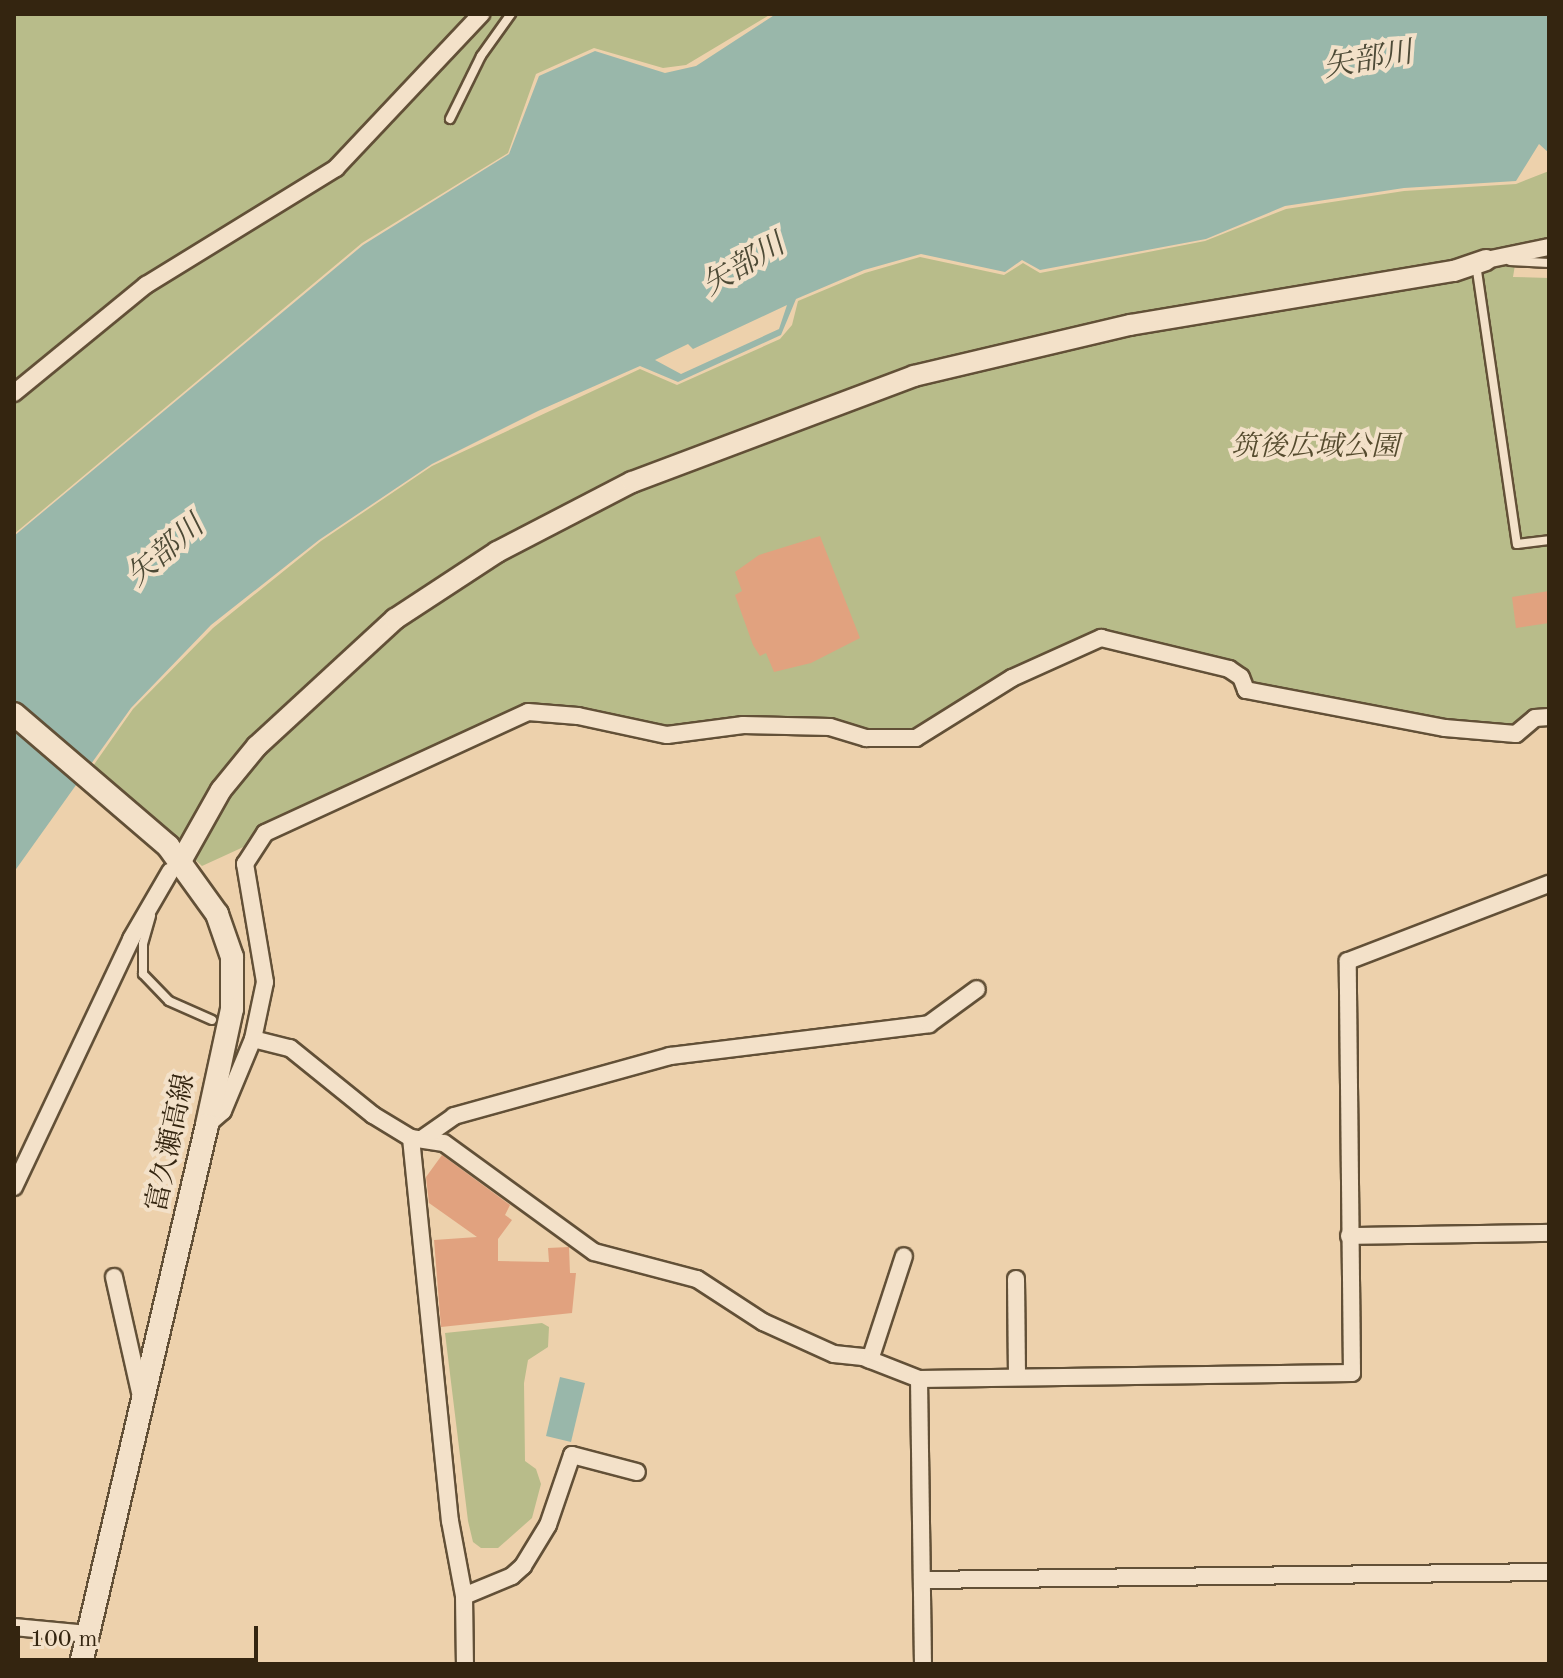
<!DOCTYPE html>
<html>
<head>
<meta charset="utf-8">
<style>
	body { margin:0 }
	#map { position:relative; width:1563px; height:1678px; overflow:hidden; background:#edd1ac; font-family:"Old Standard TT","Noto Serif JP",serif }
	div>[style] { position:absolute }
	.green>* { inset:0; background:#b8bc8a }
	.water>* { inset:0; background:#99b7aa }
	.building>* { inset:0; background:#e1a27f }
	.roads { filter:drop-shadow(2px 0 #625037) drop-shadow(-2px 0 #625037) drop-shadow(0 2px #625037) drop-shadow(0 -2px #625037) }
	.service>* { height:8px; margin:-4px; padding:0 4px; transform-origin:4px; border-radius:4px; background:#f3e1c9 }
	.minor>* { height:16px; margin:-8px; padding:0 8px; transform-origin:8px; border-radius:8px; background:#f3e1c9 }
	.tertiary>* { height:20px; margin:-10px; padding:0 10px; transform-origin:10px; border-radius:10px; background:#f3e1c9 }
	.secondary>* { height:22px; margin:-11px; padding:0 11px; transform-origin:11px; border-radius:11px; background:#f3e1c9 }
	span { translate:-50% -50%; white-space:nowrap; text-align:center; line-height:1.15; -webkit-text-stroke:8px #f3e1c9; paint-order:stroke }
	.park-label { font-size:28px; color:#554b2e; font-style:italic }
	.street-label { font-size:28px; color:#342510 }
	.water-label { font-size:30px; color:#4d4a36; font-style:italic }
	.frame { position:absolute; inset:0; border:16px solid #342510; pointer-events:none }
	.scale { position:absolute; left:16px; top:1626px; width:242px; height:36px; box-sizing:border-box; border:4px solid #342510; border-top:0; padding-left:10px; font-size:24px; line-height:28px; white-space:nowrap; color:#342510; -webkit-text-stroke:6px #f3e1c9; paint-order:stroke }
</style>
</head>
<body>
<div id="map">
	<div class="green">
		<i style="clip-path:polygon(14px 14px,771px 14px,686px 65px,663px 68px,594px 48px,536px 74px,508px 153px,362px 243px,14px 534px)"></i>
		<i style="clip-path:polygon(1549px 171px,1549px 241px,1518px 247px,1513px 277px,1549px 278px,1549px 712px,1518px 727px,1446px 724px,1254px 688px,1241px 670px,1110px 636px,929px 729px,842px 740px,817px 734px,522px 719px,202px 866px,93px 766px,133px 709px,213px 628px,321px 541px,432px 466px,640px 369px,677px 385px,780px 339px,792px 325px,798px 301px,865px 273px,920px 257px,1004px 275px,1023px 263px,1040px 273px,1205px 241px,1286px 209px,1404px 191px,1516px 184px)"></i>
		<i style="clip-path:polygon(542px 1323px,549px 1327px,548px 1347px,528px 1360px,524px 1383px,525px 1461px,536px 1469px,541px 1484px,532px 1518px,498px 1548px,481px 1548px,473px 1542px,468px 1521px,445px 1333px)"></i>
	</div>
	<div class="water">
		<i style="clip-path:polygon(evenodd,776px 14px,1549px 14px,1549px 153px,1539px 144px,1516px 181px,1404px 188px,1285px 206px,1206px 239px,1040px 270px,1022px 260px,1005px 272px,921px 254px,864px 270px,796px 299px,781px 335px,678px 382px,640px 366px,538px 411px,432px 464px,319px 540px,211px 625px,131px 708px,14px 872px,14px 536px,363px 245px,509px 154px,539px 76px,595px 51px,665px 73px,696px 66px,776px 14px,787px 305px,779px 329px,681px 374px,655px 360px,688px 344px,693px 349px,787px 305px)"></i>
		<i style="clip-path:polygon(560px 1377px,585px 1383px,571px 1442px,546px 1436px)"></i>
	</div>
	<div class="building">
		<i style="clip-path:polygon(820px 536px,860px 638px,811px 663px,774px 672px,766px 653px,760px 656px,753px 645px,735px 595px,742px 591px,735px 572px,759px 555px)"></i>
		<i style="clip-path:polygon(1549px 591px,1549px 623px,1516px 628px,1512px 597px)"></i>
		<i style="clip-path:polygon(442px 1155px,510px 1205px,505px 1215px,512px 1220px,498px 1239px,498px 1261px,549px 1262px,548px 1248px,569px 1247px,570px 1273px,576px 1273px,572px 1313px,441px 1327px,434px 1240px,477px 1237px,429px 1203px,426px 1177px)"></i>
	</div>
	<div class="roads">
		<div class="service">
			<i style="left:450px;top:119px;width:70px;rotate:-63.8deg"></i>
			<i style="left:481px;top:56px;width:52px;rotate:-54.5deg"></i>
			<i style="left:1510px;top:261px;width:39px;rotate:3deg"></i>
			<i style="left:1476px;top:264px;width:283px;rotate:81.7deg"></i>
			<i style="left:1517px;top:544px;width:32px;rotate:-7deg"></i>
			<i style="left:151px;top:916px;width:29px;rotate:106deg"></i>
			<i style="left:143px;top:944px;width:30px;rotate:90deg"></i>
			<i style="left:143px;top:974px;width:37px;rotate:46deg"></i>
			<i style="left:169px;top:1001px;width:47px;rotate:23.8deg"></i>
		</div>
		<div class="minor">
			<i style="left:1486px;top:260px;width:64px;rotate:-11.7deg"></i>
			<i style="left:14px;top:393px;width:171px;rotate:-39.3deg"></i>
			<i style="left:146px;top:285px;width:223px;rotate:-31.6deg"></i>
			<i style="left:336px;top:168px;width:212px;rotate:-46.7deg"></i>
			<i style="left:253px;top:1039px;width:38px;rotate:14deg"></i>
			<i style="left:290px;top:1048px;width:107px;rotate:38.9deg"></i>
			<i style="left:373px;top:1115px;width:44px;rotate:31.2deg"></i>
			<i style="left:411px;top:1138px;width:33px;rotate:9deg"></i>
			<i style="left:444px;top:1143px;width:185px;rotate:36deg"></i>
			<i style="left:594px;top:1252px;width:106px;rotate:14.7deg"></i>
			<i style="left:697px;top:1279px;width:79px;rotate:33.1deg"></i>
			<i style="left:763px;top:1322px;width:78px;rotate:24.3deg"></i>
			<i style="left:834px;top:1354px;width:29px;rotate:6deg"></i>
			<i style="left:863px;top:1357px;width:60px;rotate:21.4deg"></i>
			<i style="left:919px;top:1379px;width:433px;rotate:-0.8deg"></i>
			<i style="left:1352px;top:1373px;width:412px;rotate:-90.6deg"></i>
			<i style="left:1348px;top:961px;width:215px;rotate:-21deg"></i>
			<i style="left:207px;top:1125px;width:21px;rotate:-41deg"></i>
			<i style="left:223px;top:1111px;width:78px;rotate:-67.4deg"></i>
			<i style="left:253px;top:1039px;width:58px;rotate:-78.1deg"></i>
			<i style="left:265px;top:982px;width:120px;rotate:-99.6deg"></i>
			<i style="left:245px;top:864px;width:37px;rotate:-57deg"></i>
			<i style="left:265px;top:833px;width:289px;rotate:-24.7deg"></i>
			<i style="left:528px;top:712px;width:50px;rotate:4.6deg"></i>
			<i style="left:578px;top:716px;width:91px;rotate:12.1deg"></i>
			<i style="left:667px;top:735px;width:77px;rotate:-7.5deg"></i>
			<i style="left:743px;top:725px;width:87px;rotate:1.3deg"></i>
			<i style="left:830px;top:727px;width:38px;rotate:17deg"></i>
			<i style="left:866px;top:738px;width:50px"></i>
			<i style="left:916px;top:738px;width:113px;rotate:-32deg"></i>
			<i style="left:1012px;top:678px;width:98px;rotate:-24.2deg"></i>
			<i style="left:1101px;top:638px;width:132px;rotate:13.6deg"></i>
			<i style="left:1229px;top:669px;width:14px;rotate:34deg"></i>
			<i style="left:1241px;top:677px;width:14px;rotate:69deg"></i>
			<i style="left:1246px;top:690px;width:203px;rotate:10.8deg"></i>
			<i style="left:1445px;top:728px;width:71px;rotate:4.8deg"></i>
			<i style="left:1516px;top:734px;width:25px;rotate:-40deg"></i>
			<i style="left:1535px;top:718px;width:14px;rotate:-4deg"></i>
			<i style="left:411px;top:1138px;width:385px;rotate:84.2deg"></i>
			<i style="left:450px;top:1521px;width:76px;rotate:79.4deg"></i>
			<i style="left:464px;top:1596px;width:68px;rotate:89.2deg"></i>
			<i style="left:423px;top:1138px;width:38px;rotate:-35deg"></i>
			<i style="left:454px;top:1116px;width:224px;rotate:-15.5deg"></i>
			<i style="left:670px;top:1056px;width:261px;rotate:-7deg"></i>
			<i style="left:929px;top:1024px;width:59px;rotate:-36.1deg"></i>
			<i style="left:14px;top:1187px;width:274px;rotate:-64.7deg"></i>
			<i style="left:131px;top:939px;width:78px;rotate:-59.8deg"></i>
			<i style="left:1349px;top:1236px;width:200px;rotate:-0.9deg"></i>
			<i style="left:114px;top:1277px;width:123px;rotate:77.3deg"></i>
			<i style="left:1016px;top:1279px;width:98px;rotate:89.4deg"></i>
			<i style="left:870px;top:1360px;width:109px;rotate:-71.9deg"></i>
			<i style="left:919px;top:1379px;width:285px;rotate:89.2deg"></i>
			<i style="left:922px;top:1580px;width:627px;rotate:-0.73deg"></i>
			<i style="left:464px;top:1596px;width:52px;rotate:-22.6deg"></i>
			<i style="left:512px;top:1576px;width:15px;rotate:-42deg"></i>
			<i style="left:523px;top:1566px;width:48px;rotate:-58.6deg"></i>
			<i style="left:548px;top:1525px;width:74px;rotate:-71.1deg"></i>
			<i style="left:572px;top:1455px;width:67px;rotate:14.7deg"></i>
			<i style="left:14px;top:1627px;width:74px;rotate:5.4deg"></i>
		</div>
		<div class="tertiary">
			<i style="left:181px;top:861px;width:81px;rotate:-60.6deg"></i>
			<i style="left:221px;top:790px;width:57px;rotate:-50.7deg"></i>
			<i style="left:257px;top:746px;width:188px;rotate:-42.6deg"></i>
			<i style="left:395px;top:619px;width:122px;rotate:-33.3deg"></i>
			<i style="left:497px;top:552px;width:152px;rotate:-27.4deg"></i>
			<i style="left:632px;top:482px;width:301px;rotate:-20.6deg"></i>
			<i style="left:914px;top:376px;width:222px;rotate:-13.3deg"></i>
			<i style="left:1130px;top:325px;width:328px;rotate:-9.5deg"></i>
			<i style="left:1454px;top:271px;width:34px;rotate:-19deg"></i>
		</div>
		<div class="secondary">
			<i style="left:14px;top:714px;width:203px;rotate:40.6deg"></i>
			<i style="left:168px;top:846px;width:84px;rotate:54.2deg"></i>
			<i style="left:217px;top:914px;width:46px;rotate:70.8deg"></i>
			<i style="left:232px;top:957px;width:52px;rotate:90deg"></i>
			<i style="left:232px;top:1009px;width:119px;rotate:102.2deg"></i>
			<i style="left:207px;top:1125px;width:554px;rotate:103.16deg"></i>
		</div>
	</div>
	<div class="park-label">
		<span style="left:1315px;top:448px">筑後広域公園</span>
	</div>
	<div class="street-label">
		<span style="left:172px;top:1143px;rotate:-78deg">富久瀬高線</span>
	</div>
	<div class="water-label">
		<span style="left:1368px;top:61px;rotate:-10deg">矢部川</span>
		<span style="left:744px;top:266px;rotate:-31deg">矢部川</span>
		<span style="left:166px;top:552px;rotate:-41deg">矢部川</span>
	</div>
	<div class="frame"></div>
	<div class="scale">100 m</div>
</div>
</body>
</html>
